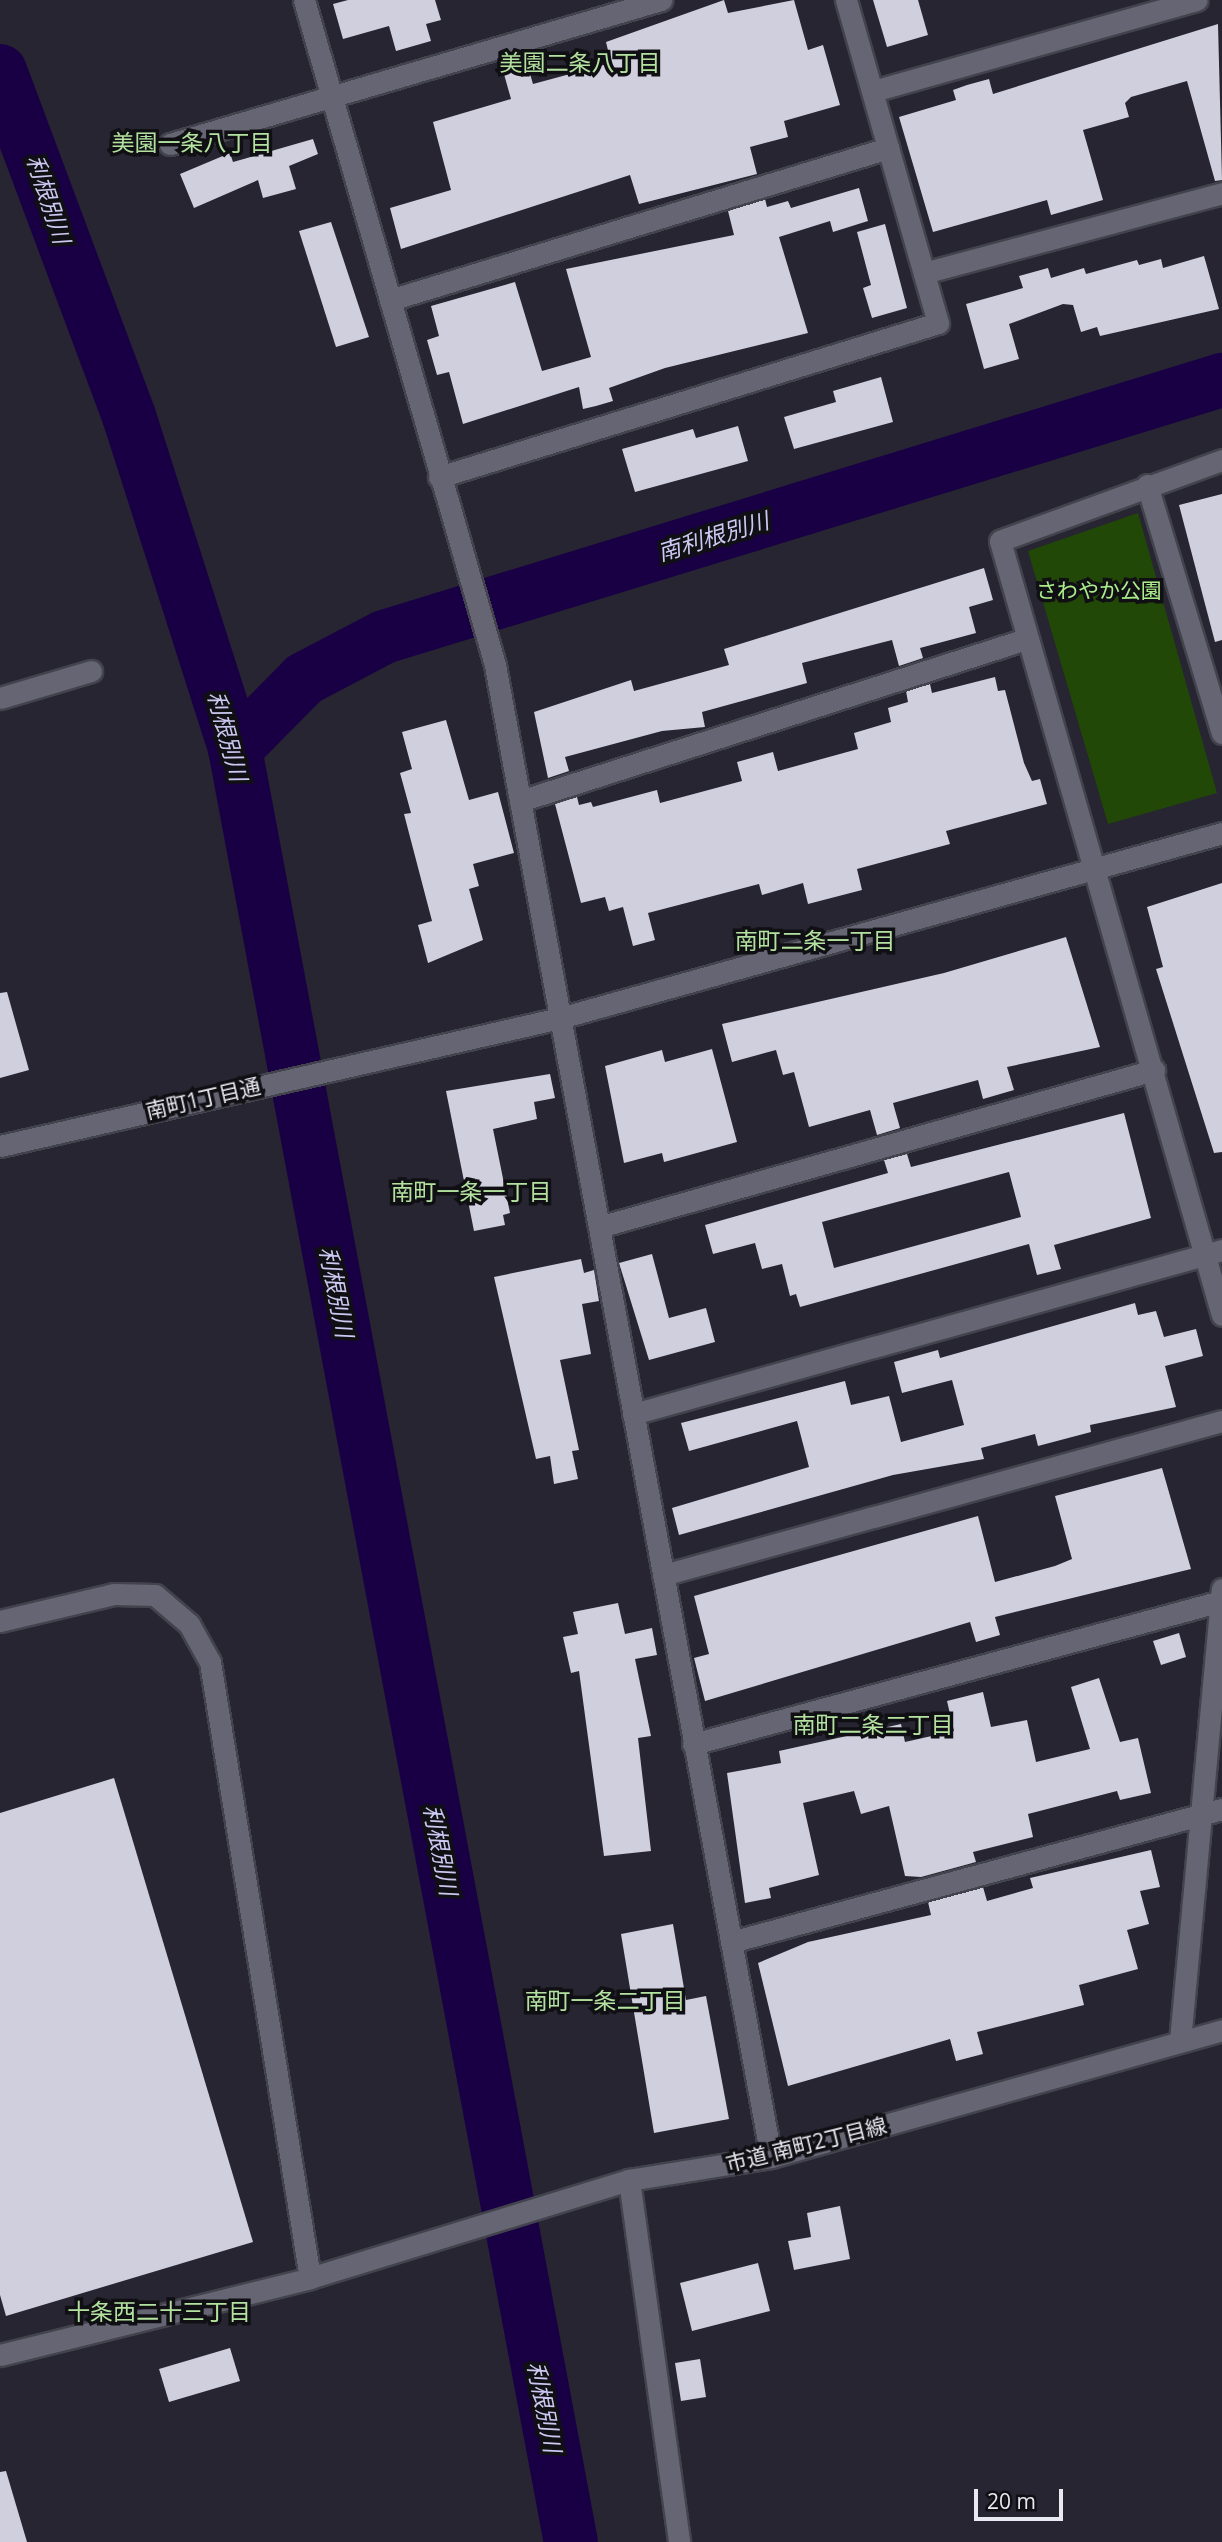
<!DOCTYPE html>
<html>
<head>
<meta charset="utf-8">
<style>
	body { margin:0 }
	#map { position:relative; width:1222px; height:2542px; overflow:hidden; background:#262531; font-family:"Open Sans","Noto Sans JP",sans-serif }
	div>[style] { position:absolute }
	.green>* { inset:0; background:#224808 }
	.river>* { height:54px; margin:-27px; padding:0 27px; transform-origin:27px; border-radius:27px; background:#190045 }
	.building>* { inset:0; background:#d0cfde }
	.roads { filter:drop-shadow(2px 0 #43434d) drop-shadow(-2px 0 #43434d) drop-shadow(0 2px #43434d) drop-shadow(0 -2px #43434d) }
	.minor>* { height:21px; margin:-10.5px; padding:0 10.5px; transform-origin:10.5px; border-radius:10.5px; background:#666573 }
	span { translate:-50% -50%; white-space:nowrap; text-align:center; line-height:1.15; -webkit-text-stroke:7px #100f14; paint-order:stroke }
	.park-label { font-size:21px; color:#abed8b }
	.street-label { font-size:21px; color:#e9e9f1 }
	.neighbourhood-label { font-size:23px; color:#b3e19f }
	.water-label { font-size:23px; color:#cbc8f2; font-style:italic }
	.scale { position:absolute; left:974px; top:2489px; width:89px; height:32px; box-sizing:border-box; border:4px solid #e9e9f1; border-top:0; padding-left:9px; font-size:21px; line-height:24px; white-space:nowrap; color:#e9e9f1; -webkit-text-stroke:5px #100f14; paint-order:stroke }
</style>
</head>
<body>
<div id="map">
	<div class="green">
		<i style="clip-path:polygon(1138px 513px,1217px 793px,1108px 824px,1028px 551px)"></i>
	</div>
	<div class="river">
		<i style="left:0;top:71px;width:368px;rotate:69.5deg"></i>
		<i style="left:129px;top:416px;width:349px;rotate:72.3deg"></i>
		<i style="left:235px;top:749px;width:1824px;rotate:79.39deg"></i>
		<i style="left:235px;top:749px;width:98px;rotate:-45.4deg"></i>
		<i style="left:304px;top:679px;width:90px;rotate:-27.7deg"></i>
		<i style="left:384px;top:637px;width:877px;rotate:-17.05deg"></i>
	</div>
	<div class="building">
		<i style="clip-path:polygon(348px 0,435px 0,441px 20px,426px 24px,431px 41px,396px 51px,389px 26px,343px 39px,333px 4px)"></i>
		<i style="clip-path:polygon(724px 0,728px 13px,794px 0,808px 50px,823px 45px,840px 105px,784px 121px,788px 137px,750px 147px,757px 174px,639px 204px,630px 175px,401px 249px,390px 208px,451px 190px,433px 122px,511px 99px,502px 67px,526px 60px,533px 84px,611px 63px,606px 42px)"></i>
		<i style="clip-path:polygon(873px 0,918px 0,928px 35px,887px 47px)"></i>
		<i style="clip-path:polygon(1218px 24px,1222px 180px,1215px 181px,1187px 81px,1131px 97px,1125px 103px,1129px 117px,1083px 130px,1103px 200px,1051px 215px,1047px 200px,933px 232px,899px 117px,956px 100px,953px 90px,967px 85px,989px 79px,993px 94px)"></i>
		<i style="clip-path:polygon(313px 139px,318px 154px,289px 166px,296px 189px,263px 198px,258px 180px,194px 208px,180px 174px,230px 153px,233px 162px)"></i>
		<i style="clip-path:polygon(859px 188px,868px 221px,833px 232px,830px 221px,779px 237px,808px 333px,665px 368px,609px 388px,613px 401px,596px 406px,583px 409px,579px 387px,463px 424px,449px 372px,437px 375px,427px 340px,439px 336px,431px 306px,515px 282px,542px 371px,591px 357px,566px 269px,734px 235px,728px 211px,765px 199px,767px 207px,788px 201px,791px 208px)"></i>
		<i style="clip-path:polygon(331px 222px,369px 337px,336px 347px,299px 231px)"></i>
		<i style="clip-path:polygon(885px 224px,907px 308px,872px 318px,863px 288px,871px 285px,857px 232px)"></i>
		<i style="clip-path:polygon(1204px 256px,1219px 309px,1100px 336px,1097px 327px,1081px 332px,1073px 305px,1063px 304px,1009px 324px,1019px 359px,984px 369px,966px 304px,1023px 288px,1019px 276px,1048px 268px,1051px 278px,1084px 268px,1086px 274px,1137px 260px,1139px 265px,1161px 259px,1163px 268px)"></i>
		<i style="clip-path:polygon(881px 377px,893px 422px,794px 449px,784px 417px,836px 402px,833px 391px)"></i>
		<i style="clip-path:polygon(738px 426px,748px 461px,635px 492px,622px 449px,693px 429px,696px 438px)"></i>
		<i style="clip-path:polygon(1222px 494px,1222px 640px,1215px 642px,1179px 505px)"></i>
		<i style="clip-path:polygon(984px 568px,993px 600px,969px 607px,976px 633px,920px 648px,923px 658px,899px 666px,892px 640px,802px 663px,807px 683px,702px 712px,705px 727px,662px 731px,565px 757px,569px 771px,548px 778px,534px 712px,631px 680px,634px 691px,729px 665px,724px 649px)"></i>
		<i style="clip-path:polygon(995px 677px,998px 691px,1005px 690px,1024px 763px,1032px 781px,1040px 779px,1047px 804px,946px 831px,950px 844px,857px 869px,862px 890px,808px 904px,803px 883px,762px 895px,759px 884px,648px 913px,655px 940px,633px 946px,623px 907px,609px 911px,605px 897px,581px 903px,555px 804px,577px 797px,579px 805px,591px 802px,593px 807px,657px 790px,660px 803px,742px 781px,737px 762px,773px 752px,778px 771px,858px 749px,854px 733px,891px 722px,888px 708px,908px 702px,906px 691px,930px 684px,932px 693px)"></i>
		<i style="clip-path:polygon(446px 720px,469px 800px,498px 792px,514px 853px,473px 864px,479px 886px,469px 889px,483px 940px,428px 963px,418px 925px,432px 921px,404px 814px,411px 813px,400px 773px,412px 769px,402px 732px)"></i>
		<i style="clip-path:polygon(1222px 883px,1222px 1152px,1214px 1153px,1156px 969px,1163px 967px,1147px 907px)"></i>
		<i style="clip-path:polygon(1066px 937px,1100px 1047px,1007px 1067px,1014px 1090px,983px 1099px,978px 1080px,893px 1103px,900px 1128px,877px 1135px,870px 1110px,809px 1127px,794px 1072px,783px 1075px,776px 1050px,732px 1062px,722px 1024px,944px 973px)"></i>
		<i style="clip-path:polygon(7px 992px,29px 1070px,0 1078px,0 993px)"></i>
		<i style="clip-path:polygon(712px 1049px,737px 1142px,664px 1162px,662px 1153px,624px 1163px,605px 1066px,662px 1050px,665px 1062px)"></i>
		<i style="clip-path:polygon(550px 1074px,555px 1098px,534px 1102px,537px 1119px,493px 1129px,510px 1213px,503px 1215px,505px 1225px,474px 1231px,446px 1091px)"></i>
		<i style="clip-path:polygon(evenodd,1124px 1113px,1151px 1218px,1054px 1245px,1061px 1269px,1037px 1275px,1029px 1244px,800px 1307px,796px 1294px,790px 1296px,782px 1264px,762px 1269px,755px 1243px,713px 1254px,705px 1225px,888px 1173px,884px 1160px,907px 1154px,911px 1167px,1124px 1113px,1009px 1172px,1021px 1217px,834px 1268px,822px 1222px,1009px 1172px)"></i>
		<i style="clip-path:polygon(652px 1254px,669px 1318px,706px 1308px,715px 1342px,649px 1360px,619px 1263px)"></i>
		<i style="clip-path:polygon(581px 1259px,584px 1273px,594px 1270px,599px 1301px,582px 1304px,591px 1354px,560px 1360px,579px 1450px,572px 1451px,578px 1479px,554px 1484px,550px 1456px,536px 1459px,494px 1277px)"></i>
		<i style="clip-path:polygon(1135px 1303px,1138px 1315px,1156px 1311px,1164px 1337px,1196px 1329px,1203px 1356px,1165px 1366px,1176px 1407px,1090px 1425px,1091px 1432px,1038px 1446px,1035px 1434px,981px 1448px,984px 1459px,893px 1475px,679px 1535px,672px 1508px,809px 1467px,797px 1421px,689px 1451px,681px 1423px,845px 1381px,851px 1405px,889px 1396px,901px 1442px,964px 1425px,952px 1380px,902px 1393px,894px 1362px,938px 1350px,940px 1358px)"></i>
		<i style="clip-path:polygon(1162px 1468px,1191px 1569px,995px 1617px,1000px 1635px,976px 1642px,970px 1622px,705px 1701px,694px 1658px,709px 1654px,694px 1596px,978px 1516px,995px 1582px,1055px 1566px,1072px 1559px,1055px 1496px)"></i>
		<i style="clip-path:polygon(618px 1603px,625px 1634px,652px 1628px,657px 1655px,635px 1659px,651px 1736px,638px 1738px,651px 1851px,604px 1856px,579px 1671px,571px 1673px,563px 1637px,578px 1634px,573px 1612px)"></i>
		<i style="clip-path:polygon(1179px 1633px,1186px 1657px,1161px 1665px,1153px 1641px)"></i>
		<i style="clip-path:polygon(1099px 1678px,1120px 1742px,1138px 1738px,1151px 1793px,1120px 1800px,1117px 1791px,1028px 1814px,1033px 1837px,973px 1852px,976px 1862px,921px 1877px,905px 1876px,889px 1806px,861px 1814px,854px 1791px,803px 1803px,819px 1875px,769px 1888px,771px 1898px,745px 1903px,727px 1773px,781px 1763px,779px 1751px,901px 1724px,905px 1742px,954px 1731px,947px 1701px,983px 1692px,991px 1727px,1027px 1720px,1036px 1762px,1090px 1749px,1071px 1687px)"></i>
		<i style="clip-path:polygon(114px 1778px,253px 2242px,6px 2316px,0 2295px,0 1813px)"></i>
		<i style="clip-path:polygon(1151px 1850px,1160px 1887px,1140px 1891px,1149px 1924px,1127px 1930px,1138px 1969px,1079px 1985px,1084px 2005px,977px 2032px,983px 2054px,956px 2061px,950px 2039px,788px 2086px,758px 1963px,808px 1942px,931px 1915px,928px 1902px,983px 1887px,987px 1901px,1033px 1888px,1030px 1878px)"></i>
		<i style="clip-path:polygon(673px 1924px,686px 2000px,706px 1996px,729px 2119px,654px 2133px,621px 1934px)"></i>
		<i style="clip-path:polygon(840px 2206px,850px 2259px,794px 2270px,788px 2241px,811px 2237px,807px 2213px)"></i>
		<i style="clip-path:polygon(758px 2263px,770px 2311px,692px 2331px,680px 2283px)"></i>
		<i style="clip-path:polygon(230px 2348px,240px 2381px,169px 2402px,159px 2369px)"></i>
		<i style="clip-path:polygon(700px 2359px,706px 2397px,681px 2401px,675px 2363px)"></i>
		<i style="clip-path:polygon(6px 2471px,27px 2542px,0 2542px,0 2472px)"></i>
	</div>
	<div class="roads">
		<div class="minor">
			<i style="left:304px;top:0;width:692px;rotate:73.97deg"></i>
			<i style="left:495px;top:665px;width:1517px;rotate:79.52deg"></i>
			<i style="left:873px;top:91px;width:336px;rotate:-15.7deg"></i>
			<i style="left:170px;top:144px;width:512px;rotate:-16.35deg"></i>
			<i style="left:924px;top:273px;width:309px;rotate:-15deg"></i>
			<i style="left:390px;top:300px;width:521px;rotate:-16.97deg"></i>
			<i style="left:1222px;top:460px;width:236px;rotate:160deg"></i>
			<i style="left:1000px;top:541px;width:805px;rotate:74deg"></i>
			<i style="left:439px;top:477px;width:522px;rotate:-17.15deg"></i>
			<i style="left:938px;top:323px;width:336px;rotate:-105.9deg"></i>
			<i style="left:1147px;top:485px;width:259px;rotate:73.2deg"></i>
			<i style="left:0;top:698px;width:95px;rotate:-16.5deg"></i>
			<i style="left:520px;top:801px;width:531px;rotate:-17.75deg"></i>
			<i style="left:0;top:1146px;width:574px;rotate:-12.88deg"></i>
			<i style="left:560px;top:1018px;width:687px;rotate:-15.61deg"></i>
			<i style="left:599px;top:1227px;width:577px;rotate:-15.8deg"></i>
			<i style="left:633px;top:1414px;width:611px;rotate:-15.56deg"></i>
			<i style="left:663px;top:1575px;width:580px;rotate:-15.4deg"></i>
			<i style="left:0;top:1621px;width:117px;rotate:-13.3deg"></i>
			<i style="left:114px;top:1594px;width:41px;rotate:1.4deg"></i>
			<i style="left:155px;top:1595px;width:45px;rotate:40.5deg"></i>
			<i style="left:189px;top:1624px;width:43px;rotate:61.1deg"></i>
			<i style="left:210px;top:1662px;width:624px;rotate:80.78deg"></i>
			<i style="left:693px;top:1744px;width:547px;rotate:-15.15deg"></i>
			<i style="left:731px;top:1942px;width:509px;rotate:-15.16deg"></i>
			<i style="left:1180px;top:2041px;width:454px;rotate:-84.7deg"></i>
			<i style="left:629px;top:2180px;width:365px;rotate:82.1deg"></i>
			<i style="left:0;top:2355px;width:319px;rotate:-13.9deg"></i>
			<i style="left:310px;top:2278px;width:334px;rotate:-17.1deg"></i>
			<i style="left:629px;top:2180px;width:144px;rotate:-9.2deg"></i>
			<i style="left:771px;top:2157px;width:469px;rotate:-15.7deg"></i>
		</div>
	</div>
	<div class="park-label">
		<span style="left:1099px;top:590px">さわやか公園</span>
	</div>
	<div class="street-label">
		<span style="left:203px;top:1098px;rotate:-13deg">南町1丁目通</span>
		<span style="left:806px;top:2144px;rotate:-14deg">市道 南町2丁目線</span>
	</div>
	<div class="neighbourhood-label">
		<span style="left:580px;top:62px">美園二条八丁目</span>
		<span style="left:192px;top:142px">美園一条八丁目</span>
		<span style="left:815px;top:940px">南町二条一丁目</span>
		<span style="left:471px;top:1191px">南町一条一丁目</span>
		<span style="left:873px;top:1724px">南町二条二丁目</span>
		<span style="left:605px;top:2000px">南町一条二丁目</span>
		<span style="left:159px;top:2311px">十条西二十三丁目</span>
	</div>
	<div class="water-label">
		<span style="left:49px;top:199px;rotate:72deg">利根別川</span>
		<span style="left:713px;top:536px;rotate:-17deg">南利根別川</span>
		<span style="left:228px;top:736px;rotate:75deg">利根別川</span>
		<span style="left:337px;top:1292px;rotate:79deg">利根別川</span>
		<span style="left:441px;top:1850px;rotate:79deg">利根別川</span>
		<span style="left:545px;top:2407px;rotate:79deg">利根別川</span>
	</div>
	<div class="scale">20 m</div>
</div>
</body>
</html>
